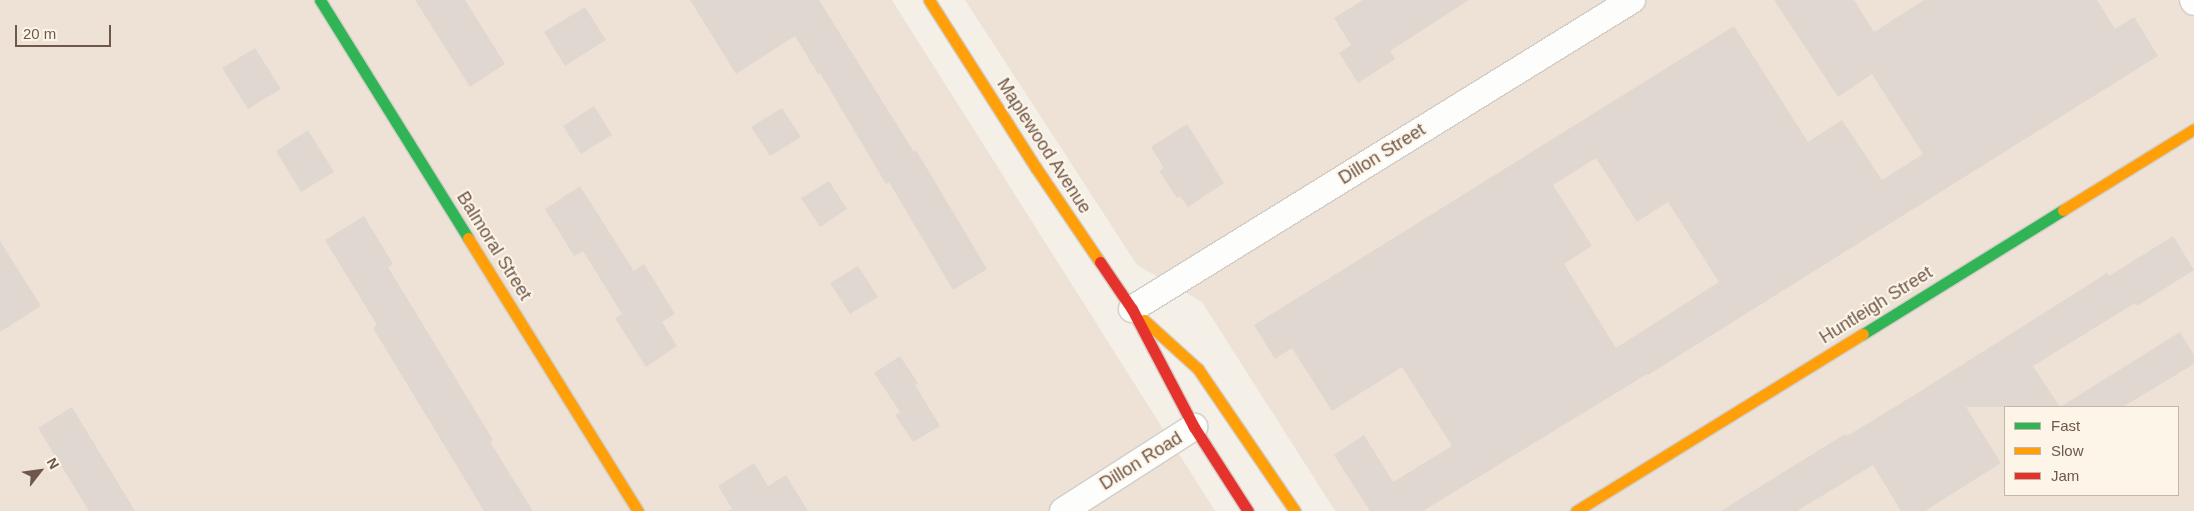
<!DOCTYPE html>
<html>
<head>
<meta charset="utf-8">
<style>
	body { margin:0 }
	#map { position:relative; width:2194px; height:511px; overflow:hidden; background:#f4f0e8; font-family:Helvetica,sans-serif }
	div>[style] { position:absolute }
	.residential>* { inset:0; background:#ede2d5 }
	.building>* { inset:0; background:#e0d8d0 }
	.roads { filter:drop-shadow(1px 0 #d3cdc6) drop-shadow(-1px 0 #d3cdc6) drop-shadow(0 1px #d3cdc6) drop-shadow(0 -1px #d3cdc6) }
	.street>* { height:26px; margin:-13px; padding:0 13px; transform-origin:13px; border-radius:13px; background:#fdfdfc }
	.fast>* { height:11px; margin:-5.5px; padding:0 5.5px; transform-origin:5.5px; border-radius:5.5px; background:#30b455 }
	.slow>* { height:11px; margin:-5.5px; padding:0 5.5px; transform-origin:5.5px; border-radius:5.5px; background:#ff9f0a }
	.jam>* { height:11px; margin:-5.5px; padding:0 5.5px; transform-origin:5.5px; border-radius:5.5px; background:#e5322d }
	span { translate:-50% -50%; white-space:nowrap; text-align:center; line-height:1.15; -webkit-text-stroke:4px #fdf5e8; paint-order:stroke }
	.street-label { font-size:18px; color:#6f584b }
	.legend { position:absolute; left:2004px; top:406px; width:175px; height:90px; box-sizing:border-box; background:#fdf5e8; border:1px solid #c4b6a9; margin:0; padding:6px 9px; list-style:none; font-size:15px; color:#6f584b }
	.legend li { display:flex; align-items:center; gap:10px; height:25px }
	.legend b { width:25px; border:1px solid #c4b6a9 }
	.north { position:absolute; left:15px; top:446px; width:50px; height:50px; -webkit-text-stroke:4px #fdf5e8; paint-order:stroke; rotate:60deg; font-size:14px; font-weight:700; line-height:20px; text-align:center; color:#6f584b }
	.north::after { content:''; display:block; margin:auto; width:18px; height:22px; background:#6f584b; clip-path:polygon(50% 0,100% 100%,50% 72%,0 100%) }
	.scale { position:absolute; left:15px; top:25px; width:96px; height:22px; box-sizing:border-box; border:2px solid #6f584b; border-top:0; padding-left:6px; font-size:15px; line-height:18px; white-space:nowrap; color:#6f584b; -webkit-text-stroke:4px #fdf5e8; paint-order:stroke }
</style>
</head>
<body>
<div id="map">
	<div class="residential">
		<i style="clip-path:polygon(0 0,892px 0,1215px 511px,0 511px)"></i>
		<i style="clip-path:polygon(evenodd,965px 0,2194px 0,2194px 511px,1335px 511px,1202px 302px,1137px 265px,965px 0,2005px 407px,2178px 407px,2178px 495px,2005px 495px,2005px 407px)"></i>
	</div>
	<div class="building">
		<i style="clip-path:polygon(415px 0,465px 0,505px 64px,470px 87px)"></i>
		<i style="clip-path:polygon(690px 0,819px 0,914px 152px,916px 150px,987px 269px,953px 290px,889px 182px,886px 184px,820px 73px,818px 74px,795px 36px,736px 74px)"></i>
		<i style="clip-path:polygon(1363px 0,1469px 0,1390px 51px,1395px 59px,1358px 83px,1339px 53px,1351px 45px,1334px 18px)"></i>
		<i style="clip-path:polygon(evenodd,1774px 0,1854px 0,1874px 32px,1924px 0,2097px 0,2115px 29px,2134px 17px,2158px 56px,1648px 375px,1647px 374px,1423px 511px,1370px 511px,1334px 455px,1364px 435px,1393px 482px,1452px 446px,1402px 367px,1332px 411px,1292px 348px,1275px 359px,1254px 325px,1734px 26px,1808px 142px,1842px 120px,1882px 180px,1923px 154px,1872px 74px,1838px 97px,1774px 0,1596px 158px,1637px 222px,1668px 202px,1719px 282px,1616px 348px,1564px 264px,1592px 246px,1553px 185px,1596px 158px)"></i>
		<i style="clip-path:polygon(585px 7px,606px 40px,565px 66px,544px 32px)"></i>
		<i style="clip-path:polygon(255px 48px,281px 89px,248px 109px,222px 68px)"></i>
		<i style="clip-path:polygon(594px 106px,612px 135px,581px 154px,563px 126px)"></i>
		<i style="clip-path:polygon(782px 108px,801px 137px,770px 156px,751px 127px)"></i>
		<i style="clip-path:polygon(1187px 124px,1224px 183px,1188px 207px,1180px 196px,1177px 198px,1159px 171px,1164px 168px,1151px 147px)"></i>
		<i style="clip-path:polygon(308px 130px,334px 172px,301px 192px,276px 151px)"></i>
		<i style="clip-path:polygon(829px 181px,847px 209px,820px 227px,801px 198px)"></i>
		<i style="clip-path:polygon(580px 186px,634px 271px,644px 264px,675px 314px,662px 322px,677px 346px,646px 367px,615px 318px,622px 314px,583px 251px,574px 256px,545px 209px)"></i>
		<i style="clip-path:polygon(364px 216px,393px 264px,388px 267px,493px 440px,490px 442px,533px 511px,484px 511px,373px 328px,377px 325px,325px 240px)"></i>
		<i style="clip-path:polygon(2173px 236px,2194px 270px,2137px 306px,2135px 303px,2033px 366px,2060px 407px,1966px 407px,2001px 463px,1925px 511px,1901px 511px,1873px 465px,1797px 511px,1721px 511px,1845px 434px,1847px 436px,1911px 397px,2107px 273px,2109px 276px)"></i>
		<i style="clip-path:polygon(0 241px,41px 306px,0 332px)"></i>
		<i style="clip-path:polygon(858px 266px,878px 297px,850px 314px,830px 283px)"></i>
		<i style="clip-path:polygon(2180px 332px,2194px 355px,2194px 364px,2123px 407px,2060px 407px)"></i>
		<i style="clip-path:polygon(900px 356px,918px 383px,915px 385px,940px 426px,913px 442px,895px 415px,900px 412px,874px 373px)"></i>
		<i style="clip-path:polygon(72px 407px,135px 511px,89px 511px,38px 428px)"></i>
		<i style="clip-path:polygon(754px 463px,768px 486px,786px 475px,808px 511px,728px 511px,732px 509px,718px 486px)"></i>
	</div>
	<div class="roads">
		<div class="street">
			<i style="left:2193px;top:0;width:2px;rotate:63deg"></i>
			<i style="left:1132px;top:309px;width:588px;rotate:-31.72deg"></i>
			<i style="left:1063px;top:511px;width:156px;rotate:-32.7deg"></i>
		</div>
		<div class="fast">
			<i style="left:320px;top:0;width:280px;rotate:58.1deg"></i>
			<i style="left:1863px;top:334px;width:235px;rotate:-31.8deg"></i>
		</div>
		<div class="slow">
			<i style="left:929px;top:0;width:199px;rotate:57.5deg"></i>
			<i style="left:1036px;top:168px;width:114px;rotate:55.8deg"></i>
			<i style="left:2063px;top:210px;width:154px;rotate:-31.7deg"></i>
			<i style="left:468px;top:238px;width:322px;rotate:58.1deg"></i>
			<i style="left:1144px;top:320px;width:73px;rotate:42.2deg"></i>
			<i style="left:1198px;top:369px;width:172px;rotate:55.7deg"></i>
			<i style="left:1576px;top:511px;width:337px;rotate:-31.7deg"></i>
		</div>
		<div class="jam">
			<i style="left:1100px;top:262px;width:57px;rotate:55.8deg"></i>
			<i style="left:1132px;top:309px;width:133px;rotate:62.3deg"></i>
			<i style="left:1194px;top:427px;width:100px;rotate:57.3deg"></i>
		</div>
	</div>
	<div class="street-label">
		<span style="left:1044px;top:146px;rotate:57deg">Maplewood Avenue</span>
		<span style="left:1382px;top:154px;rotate:-32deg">Dillon Street</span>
		<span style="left:494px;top:246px;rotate:58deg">Balmoral Street</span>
		<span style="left:1876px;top:305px;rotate:-32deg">Huntleigh Street</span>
		<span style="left:1141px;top:461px;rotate:-32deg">Dillon Road</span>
	</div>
	<ul class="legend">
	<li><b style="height:6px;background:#30b455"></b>Fast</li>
	<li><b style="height:6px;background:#ff9f0a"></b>Slow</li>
	<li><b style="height:6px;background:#e5322d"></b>Jam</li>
	</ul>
	<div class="north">N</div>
	<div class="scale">20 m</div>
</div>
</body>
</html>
